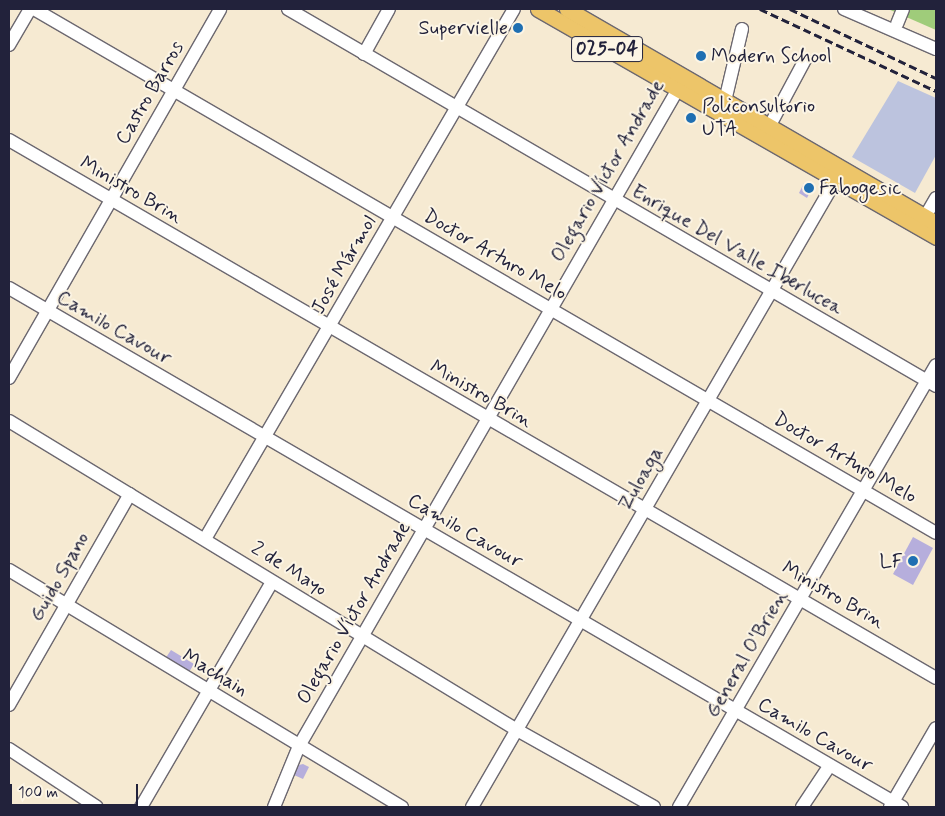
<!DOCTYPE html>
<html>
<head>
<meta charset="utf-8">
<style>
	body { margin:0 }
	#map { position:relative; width:945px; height:816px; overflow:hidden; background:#f6ead2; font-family:Mynerve,sans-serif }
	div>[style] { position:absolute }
	.industrial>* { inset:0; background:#bcc3de }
	.green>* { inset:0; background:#9fcc7a }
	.building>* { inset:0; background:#b6aedc }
	.roads { filter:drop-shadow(1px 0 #6c6870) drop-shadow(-1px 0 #6c6870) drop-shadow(0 1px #6c6870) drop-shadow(0 -1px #6c6870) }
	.minor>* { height:12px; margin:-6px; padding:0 6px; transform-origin:6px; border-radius:6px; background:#fff }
	.major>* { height:15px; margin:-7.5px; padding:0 7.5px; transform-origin:7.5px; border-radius:7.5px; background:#edc569 }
	.rail>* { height:2.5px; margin-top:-1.25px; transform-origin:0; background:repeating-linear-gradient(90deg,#22223b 0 8px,transparent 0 12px) }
	.dots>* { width:14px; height:14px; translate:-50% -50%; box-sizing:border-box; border:2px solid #fcf5e5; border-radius:50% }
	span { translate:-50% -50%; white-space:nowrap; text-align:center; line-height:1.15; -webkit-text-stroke:4px #fcf5e5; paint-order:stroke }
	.shield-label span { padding:1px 4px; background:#fcf5e5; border:1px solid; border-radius:4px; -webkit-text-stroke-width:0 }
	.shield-label { font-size:19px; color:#22223b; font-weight:700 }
	.poi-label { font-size:20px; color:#22223b }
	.right { translate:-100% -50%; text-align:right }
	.left { translate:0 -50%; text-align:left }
	.street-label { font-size:20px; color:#22223b }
	.frame { position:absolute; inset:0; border:10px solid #22223b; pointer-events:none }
	.scale { position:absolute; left:10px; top:784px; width:128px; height:22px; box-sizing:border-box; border:2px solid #22223b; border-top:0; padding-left:6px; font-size:15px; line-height:18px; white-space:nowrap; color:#22223b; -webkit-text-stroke:4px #fcf5e5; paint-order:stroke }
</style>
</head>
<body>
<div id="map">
	<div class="industrial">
		<i style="clip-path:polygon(898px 81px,936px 98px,936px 155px,915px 193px,852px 157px)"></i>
	</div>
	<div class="green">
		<i style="clip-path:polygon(888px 9px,936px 9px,936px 30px)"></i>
	</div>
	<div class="building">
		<i style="clip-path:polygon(804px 183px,811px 190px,807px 198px,799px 193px)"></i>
		<i style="clip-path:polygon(913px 537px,933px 548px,913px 585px,893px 574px)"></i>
		<i style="clip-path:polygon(171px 650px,194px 664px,189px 672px,165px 659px)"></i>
		<i style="clip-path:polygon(303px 764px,309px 767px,303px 779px,294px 775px,299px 765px)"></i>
	</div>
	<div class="roads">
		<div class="minor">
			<i style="left:34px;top:9px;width:1043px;rotate:30.15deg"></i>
			<i style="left:288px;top:9px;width:750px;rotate:30.19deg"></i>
			<i style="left:844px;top:9px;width:100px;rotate:23.5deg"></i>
			<i style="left:897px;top:24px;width:16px;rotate:-68deg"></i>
			<i style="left:9px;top:45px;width:42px;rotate:-59.7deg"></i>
			<i style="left:364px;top:54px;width:51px;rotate:-60.9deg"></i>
			<i style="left:725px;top:101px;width:74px;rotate:-76.7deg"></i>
			<i style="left:769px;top:127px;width:76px;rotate:-61.8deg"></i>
			<i style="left:9px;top:140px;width:1072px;rotate:30.13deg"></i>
			<i style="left:925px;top:217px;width:22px;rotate:-60deg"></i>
			<i style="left:9px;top:288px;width:1033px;rotate:30.16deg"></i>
			<i style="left:9px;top:378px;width:425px;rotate:-60.2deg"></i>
			<i style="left:9px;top:421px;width:595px;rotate:31.31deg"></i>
			<i style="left:517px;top:730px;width:157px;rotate:29.3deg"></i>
			<i style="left:205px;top:539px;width:613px;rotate:-59.76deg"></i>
			<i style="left:9px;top:570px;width:459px;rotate:31.1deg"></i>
			<i style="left:9px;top:705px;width:243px;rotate:-60.2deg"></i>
			<i style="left:9px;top:749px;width:105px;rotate:33.4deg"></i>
			<i style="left:141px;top:807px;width:260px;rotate:-59.8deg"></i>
			<i style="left:274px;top:807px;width:66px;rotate:-67.7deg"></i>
			<i style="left:299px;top:746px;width:767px;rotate:-60.02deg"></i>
			<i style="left:472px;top:807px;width:735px;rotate:-59.88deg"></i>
			<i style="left:679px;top:807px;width:511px;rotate:-59.82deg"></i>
			<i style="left:802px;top:807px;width:50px;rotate:-56.3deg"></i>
			<i style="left:890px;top:807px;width:91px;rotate:-59.8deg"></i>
		</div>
		<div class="major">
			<i style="left:538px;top:9px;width:459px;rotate:29.8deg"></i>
			<i style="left:567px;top:9px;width:427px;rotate:30.1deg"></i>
		</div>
	</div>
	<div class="rail">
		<i style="left:760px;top:9px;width:194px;rotate:25deg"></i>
		<i style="left:790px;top:9px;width:161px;rotate:25.3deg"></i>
	</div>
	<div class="dots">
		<i style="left:518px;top:28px;background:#1f6fb2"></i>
		<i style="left:701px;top:56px;background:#1f6fb2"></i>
		<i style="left:691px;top:118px;background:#1f6fb2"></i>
		<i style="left:809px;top:188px;background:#1f6fb2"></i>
		<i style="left:913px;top:561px;background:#1f6fb2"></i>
	</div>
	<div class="shield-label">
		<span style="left:607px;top:49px">025-04</span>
	</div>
	<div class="poi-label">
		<span class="right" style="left:508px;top:28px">Supervielle</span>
		<span class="left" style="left:711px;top:56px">Modern School</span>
		<span class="left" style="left:702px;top:118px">Policonsultorio<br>UTA</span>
		<span class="left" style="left:819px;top:188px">Fabogesic</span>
		<span class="right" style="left:903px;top:561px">LF</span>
	</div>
	<div class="street-label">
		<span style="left:150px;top:93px;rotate:-60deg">Castro Barros</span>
		<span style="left:608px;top:171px;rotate:-60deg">Olegario Víctor Andrade</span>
		<span style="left:131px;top:190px;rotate:30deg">Ministro Brin</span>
		<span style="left:737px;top:250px;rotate:30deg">Enrique Del Valle Iberlucea</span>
		<span style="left:495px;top:255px;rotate:30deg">Doctor Arturo Melo</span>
		<span style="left:344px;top:265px;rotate:-60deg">José Mármol</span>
		<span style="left:114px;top:328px;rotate:30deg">Camilo Cavour</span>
		<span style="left:481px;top:394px;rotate:30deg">Ministro Brin</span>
		<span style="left:845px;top:458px;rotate:30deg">Doctor Arturo Melo</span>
		<span style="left:641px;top:479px;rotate:-60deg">Zuloaga</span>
		<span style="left:465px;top:531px;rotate:30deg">Camilo Cavour</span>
		<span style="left:289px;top:569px;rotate:32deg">2 de Mayo</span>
		<span style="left:60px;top:577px;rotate:-60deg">Guido Spano</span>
		<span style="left:833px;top:595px;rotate:30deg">Ministro Brin</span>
		<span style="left:354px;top:613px;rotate:-60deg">Olegario Víctor Andrade</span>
		<span style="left:747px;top:654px;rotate:-60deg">General O'Brien</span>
		<span style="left:215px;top:673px;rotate:31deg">Machain</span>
		<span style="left:815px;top:735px;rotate:30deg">Camilo Cavour</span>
	</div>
	<div class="frame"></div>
	<div class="scale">100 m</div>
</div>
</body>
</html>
